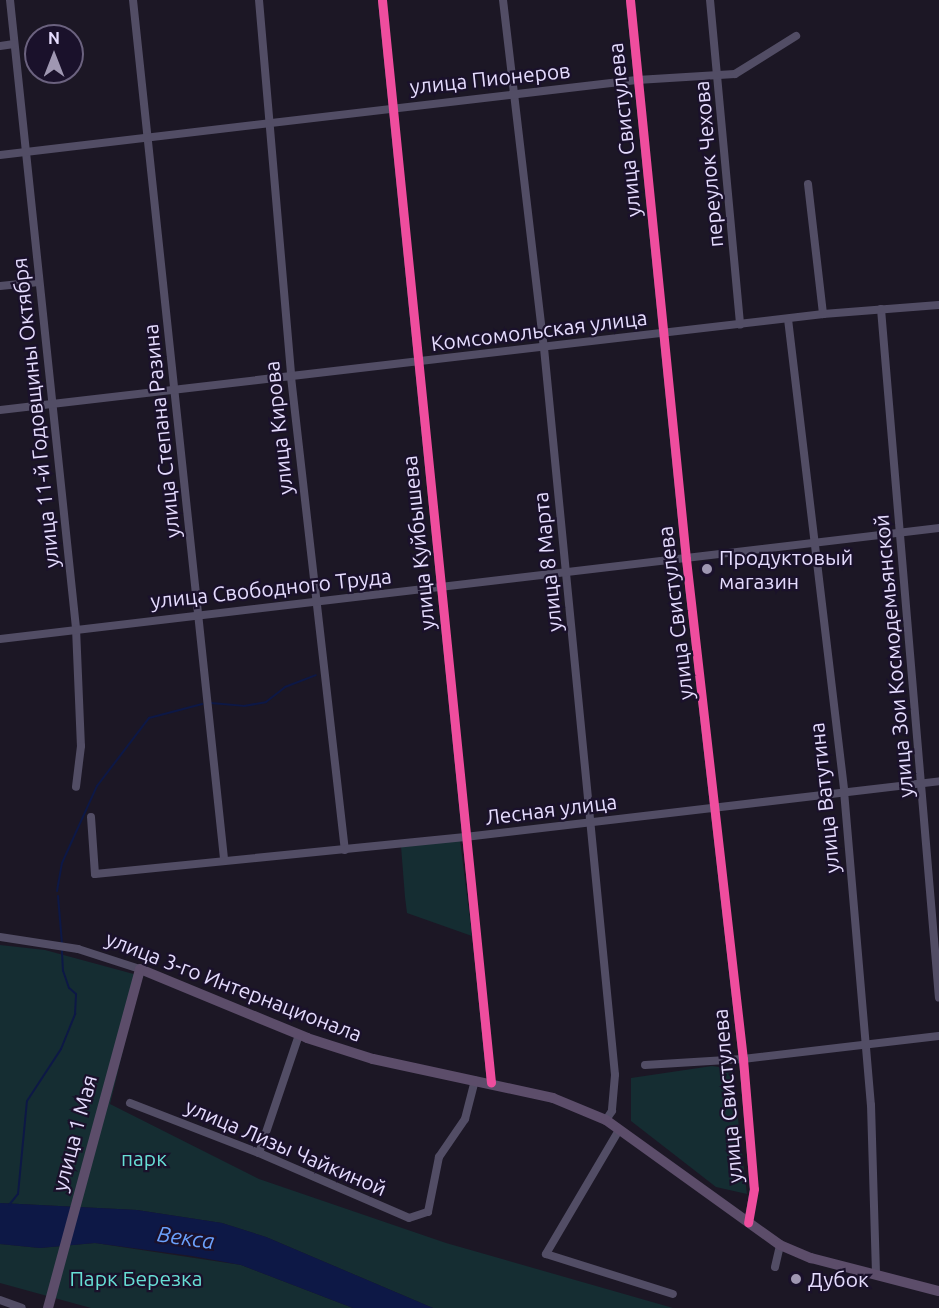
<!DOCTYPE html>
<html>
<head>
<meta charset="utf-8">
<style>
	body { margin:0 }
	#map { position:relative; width:939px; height:1308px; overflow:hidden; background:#1c1725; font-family:Ubuntu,sans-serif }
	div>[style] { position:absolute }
	.green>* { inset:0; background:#152d32 }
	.water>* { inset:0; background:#0d1846 }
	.stream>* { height:2px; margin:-1px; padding:0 1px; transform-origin:1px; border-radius:1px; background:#0d1846 }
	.minor>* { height:8px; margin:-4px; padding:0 4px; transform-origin:4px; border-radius:4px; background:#524d65 }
	.major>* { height:10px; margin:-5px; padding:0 5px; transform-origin:5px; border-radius:5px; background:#5c4d6a }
	.cycleway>* { height:9px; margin:-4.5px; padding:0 4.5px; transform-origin:4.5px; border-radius:4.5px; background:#ef4d9e }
	.dots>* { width:16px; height:16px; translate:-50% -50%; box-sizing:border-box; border:3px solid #1a112b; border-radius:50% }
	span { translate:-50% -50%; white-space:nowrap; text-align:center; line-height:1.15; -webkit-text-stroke:4.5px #1a112b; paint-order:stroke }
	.street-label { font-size:21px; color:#e5dcfe }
	.poi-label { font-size:21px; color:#e5dcfe }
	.left { translate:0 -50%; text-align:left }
	.park-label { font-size:21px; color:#67dfd5 }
	.water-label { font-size:22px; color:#6ba1fc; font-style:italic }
	.north { position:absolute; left:24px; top:24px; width:60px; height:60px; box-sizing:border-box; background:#1a112b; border:2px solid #6b627f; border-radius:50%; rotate:0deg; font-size:16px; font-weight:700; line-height:24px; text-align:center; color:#e5dcfe }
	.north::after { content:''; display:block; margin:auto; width:21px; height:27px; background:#9f97b2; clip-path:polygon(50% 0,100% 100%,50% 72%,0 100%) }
</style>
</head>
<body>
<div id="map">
	<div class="green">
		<i style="clip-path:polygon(460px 840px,472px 936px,407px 913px,405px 897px,401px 846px)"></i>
		<i style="clip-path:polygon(0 945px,45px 950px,141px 976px,110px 1104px,259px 1179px,446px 1243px,673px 1308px,433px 1308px,266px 1237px,222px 1223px,137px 1210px,0 1203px)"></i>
		<i style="clip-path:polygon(712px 1066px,732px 1069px,747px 1194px,716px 1187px,631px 1121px,631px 1078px)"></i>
		<i style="clip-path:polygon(95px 1243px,241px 1265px,353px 1308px,91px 1308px,0 1283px,0 1244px,40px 1248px)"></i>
	</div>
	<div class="water">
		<i style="clip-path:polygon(0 1203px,137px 1210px,222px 1223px,266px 1237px,433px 1308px,353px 1308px,241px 1265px,192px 1256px,95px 1243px,40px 1248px,0 1244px)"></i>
	</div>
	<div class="stream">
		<i style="left:211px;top:703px;width:33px;rotate:5deg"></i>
		<i style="left:244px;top:706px;width:22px;rotate:-10deg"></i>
		<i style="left:266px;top:702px;width:24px;rotate:-38deg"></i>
		<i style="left:285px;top:687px;width:33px;rotate:-21deg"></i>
		<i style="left:57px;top:891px;width:28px;rotate:-80deg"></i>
		<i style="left:62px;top:863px;width:85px;rotate:-65.6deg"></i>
		<i style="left:97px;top:786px;width:86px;rotate:-52.6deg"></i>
		<i style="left:149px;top:718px;width:55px;rotate:-14.8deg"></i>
		<i style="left:58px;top:896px;width:48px;rotate:85.2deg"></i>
		<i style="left:9px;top:1205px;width:14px;rotate:-51deg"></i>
		<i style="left:18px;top:1194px;width:93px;rotate:-84.5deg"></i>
		<i style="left:27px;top:1101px;width:62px;rotate:-56.8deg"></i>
		<i style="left:61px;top:1049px;width:38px;rotate:-68deg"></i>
		<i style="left:75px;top:1014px;width:20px;rotate:-87deg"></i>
		<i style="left:76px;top:994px;width:9px;rotate:-139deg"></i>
		<i style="left:69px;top:988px;width:18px;rotate:-109deg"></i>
		<i style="left:63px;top:971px;width:21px;rotate:-93deg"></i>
	</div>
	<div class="minor">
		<i style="left:10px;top:0;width:631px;rotate:84deg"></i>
		<i style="left:76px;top:628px;width:118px;rotate:87.6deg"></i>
		<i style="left:81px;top:746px;width:41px;rotate:97deg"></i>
		<i style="left:133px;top:0;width:864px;rotate:83.95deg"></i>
		<i style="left:259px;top:0;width:378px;rotate:85.1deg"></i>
		<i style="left:291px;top:377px;width:476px;rotate:83.5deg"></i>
		<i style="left:382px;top:0;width:1088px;rotate:84.25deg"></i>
		<i style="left:503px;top:0;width:350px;rotate:83.3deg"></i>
		<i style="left:544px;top:348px;width:730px;rotate:84.42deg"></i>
		<i style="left:615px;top:1075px;width:36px;rotate:95deg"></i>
		<i style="left:612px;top:1111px;width:11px;rotate:124deg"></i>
		<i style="left:630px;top:0;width:562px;rotate:84.28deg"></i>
		<i style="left:686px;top:559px;width:503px;rotate:83.5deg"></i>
		<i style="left:743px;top:1059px;width:130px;rotate:85.2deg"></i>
		<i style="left:754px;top:1189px;width:34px;rotate:100deg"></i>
		<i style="left:710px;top:0;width:326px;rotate:84.7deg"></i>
		<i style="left:0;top:46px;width:14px;rotate:-8deg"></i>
		<i style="left:0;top:155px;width:641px;rotate:-6.72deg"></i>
		<i style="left:637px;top:80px;width:98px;rotate:-3.5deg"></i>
		<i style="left:735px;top:74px;width:72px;rotate:-31.9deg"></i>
		<i style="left:808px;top:184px;width:131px;rotate:83.4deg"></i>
		<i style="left:0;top:286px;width:39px;rotate:-6deg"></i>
		<i style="left:881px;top:309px;width:691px;rotate:85.19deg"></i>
		<i style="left:788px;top:319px;width:475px;rotate:83.2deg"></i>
		<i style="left:844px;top:791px;width:315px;rotate:85.1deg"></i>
		<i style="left:871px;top:1105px;width:170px;rotate:88.3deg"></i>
		<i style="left:0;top:410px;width:829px;rotate:-6.65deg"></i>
		<i style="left:823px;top:314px;width:116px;rotate:-4.4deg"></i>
		<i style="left:0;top:639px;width:946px;rotate:-6.74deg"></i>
		<i style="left:91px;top:817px;width:57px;rotate:86deg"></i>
		<i style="left:95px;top:874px;width:372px;rotate:-5.7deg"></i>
		<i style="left:465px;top:837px;width:477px;rotate:-6.7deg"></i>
		<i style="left:0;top:937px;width:79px;rotate:8.7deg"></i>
		<i style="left:78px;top:949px;width:65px;rotate:17.9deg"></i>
		<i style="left:645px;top:1065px;width:98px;rotate:-3.5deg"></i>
		<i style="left:743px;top:1059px;width:197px;rotate:-6.7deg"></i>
		<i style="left:130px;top:1103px;width:138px;rotate:21.2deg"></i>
		<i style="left:259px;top:1153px;width:163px;rotate:23.4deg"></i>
		<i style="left:409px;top:1218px;width:20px;rotate:-18deg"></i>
		<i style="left:428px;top:1212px;width:56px;rotate:-78.7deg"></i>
		<i style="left:439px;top:1157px;width:46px;rotate:-55.6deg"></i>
		<i style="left:465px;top:1119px;width:40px;rotate:-75.6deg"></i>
		<i style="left:619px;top:1130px;width:144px;rotate:120.5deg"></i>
		<i style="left:546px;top:1254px;width:133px;rotate:17.5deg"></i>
		<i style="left:259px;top:1153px;width:125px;rotate:-71.3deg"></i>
		<i style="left:775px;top:1267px;width:23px;rotate:-77deg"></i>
		<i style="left:0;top:1300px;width:23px;rotate:20deg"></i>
	</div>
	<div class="major">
		<i style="left:48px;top:1308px;width:351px;rotate:-74.8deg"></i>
		<i style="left:140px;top:969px;width:181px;rotate:22.4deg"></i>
		<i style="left:307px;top:1038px;width:69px;rotate:17.7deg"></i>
		<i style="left:373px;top:1059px;width:184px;rotate:12.2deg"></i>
		<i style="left:553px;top:1098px;width:57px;rotate:22.5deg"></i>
		<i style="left:606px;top:1120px;width:214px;rotate:35.7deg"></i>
		<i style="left:780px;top:1245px;width:34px;rotate:23deg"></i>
		<i style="left:811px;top:1258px;width:132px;rotate:14.5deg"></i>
	</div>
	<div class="cycleway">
		<i style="left:382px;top:0;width:1088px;rotate:84.25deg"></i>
		<i style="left:630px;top:0;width:562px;rotate:84.28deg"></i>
		<i style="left:686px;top:559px;width:503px;rotate:83.5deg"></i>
		<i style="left:743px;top:1059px;width:130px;rotate:85.2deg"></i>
		<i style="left:754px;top:1189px;width:34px;rotate:100deg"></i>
	</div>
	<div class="dots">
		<i style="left:707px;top:569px;background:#9f97b2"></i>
		<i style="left:796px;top:1279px;background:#9f97b2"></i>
	</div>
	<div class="street-label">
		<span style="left:490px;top:78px;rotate:-6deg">улица Пионеров</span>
		<span style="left:624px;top:130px;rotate:-96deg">улица Свистулева</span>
		<span style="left:708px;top:164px;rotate:-95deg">переулок Чехова</span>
		<span style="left:539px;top:330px;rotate:-7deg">Комсомольская улица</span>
		<span style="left:35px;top:413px;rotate:-96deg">улица 11-й Годовщины Октября</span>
		<span style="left:278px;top:428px;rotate:-96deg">улица Кирова</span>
		<span style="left:161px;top:431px;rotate:-96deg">улица Степана Разина</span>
		<span style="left:418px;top:543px;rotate:-96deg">улица Куйбышева</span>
		<span style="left:547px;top:562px;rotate:-96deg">улица 8 Марта</span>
		<span style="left:271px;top:588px;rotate:-6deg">улица Свободного Труда</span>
		<span style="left:675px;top:613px;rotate:-97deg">улица Свистулева</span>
		<span style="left:893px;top:656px;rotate:-95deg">улица Зои Космодемьянской</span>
		<span style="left:824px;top:798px;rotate:-96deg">улица Ватутина</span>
		<span style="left:551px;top:809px;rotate:-7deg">Лесная улица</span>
		<span style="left:234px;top:986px;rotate:21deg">улица 3-го Интернационала</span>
		<span style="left:727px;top:1096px;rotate:-95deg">улица Свистулева</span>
		<span style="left:74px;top:1133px;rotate:-75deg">улица 1 Мая</span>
		<span style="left:286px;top:1147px;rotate:23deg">улица Лизы Чайкиной</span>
	</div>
	<div class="poi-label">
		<span class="left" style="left:719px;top:569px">Продуктовый<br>магазин</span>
		<span class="left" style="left:808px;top:1279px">Дубок</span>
	</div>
	<div class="park-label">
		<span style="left:144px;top:1158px">парк</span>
		<span style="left:136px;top:1278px">Парк Березка</span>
	</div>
	<div class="water-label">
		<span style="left:186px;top:1237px;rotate:8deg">Векса</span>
	</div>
	<div class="north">N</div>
</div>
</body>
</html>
